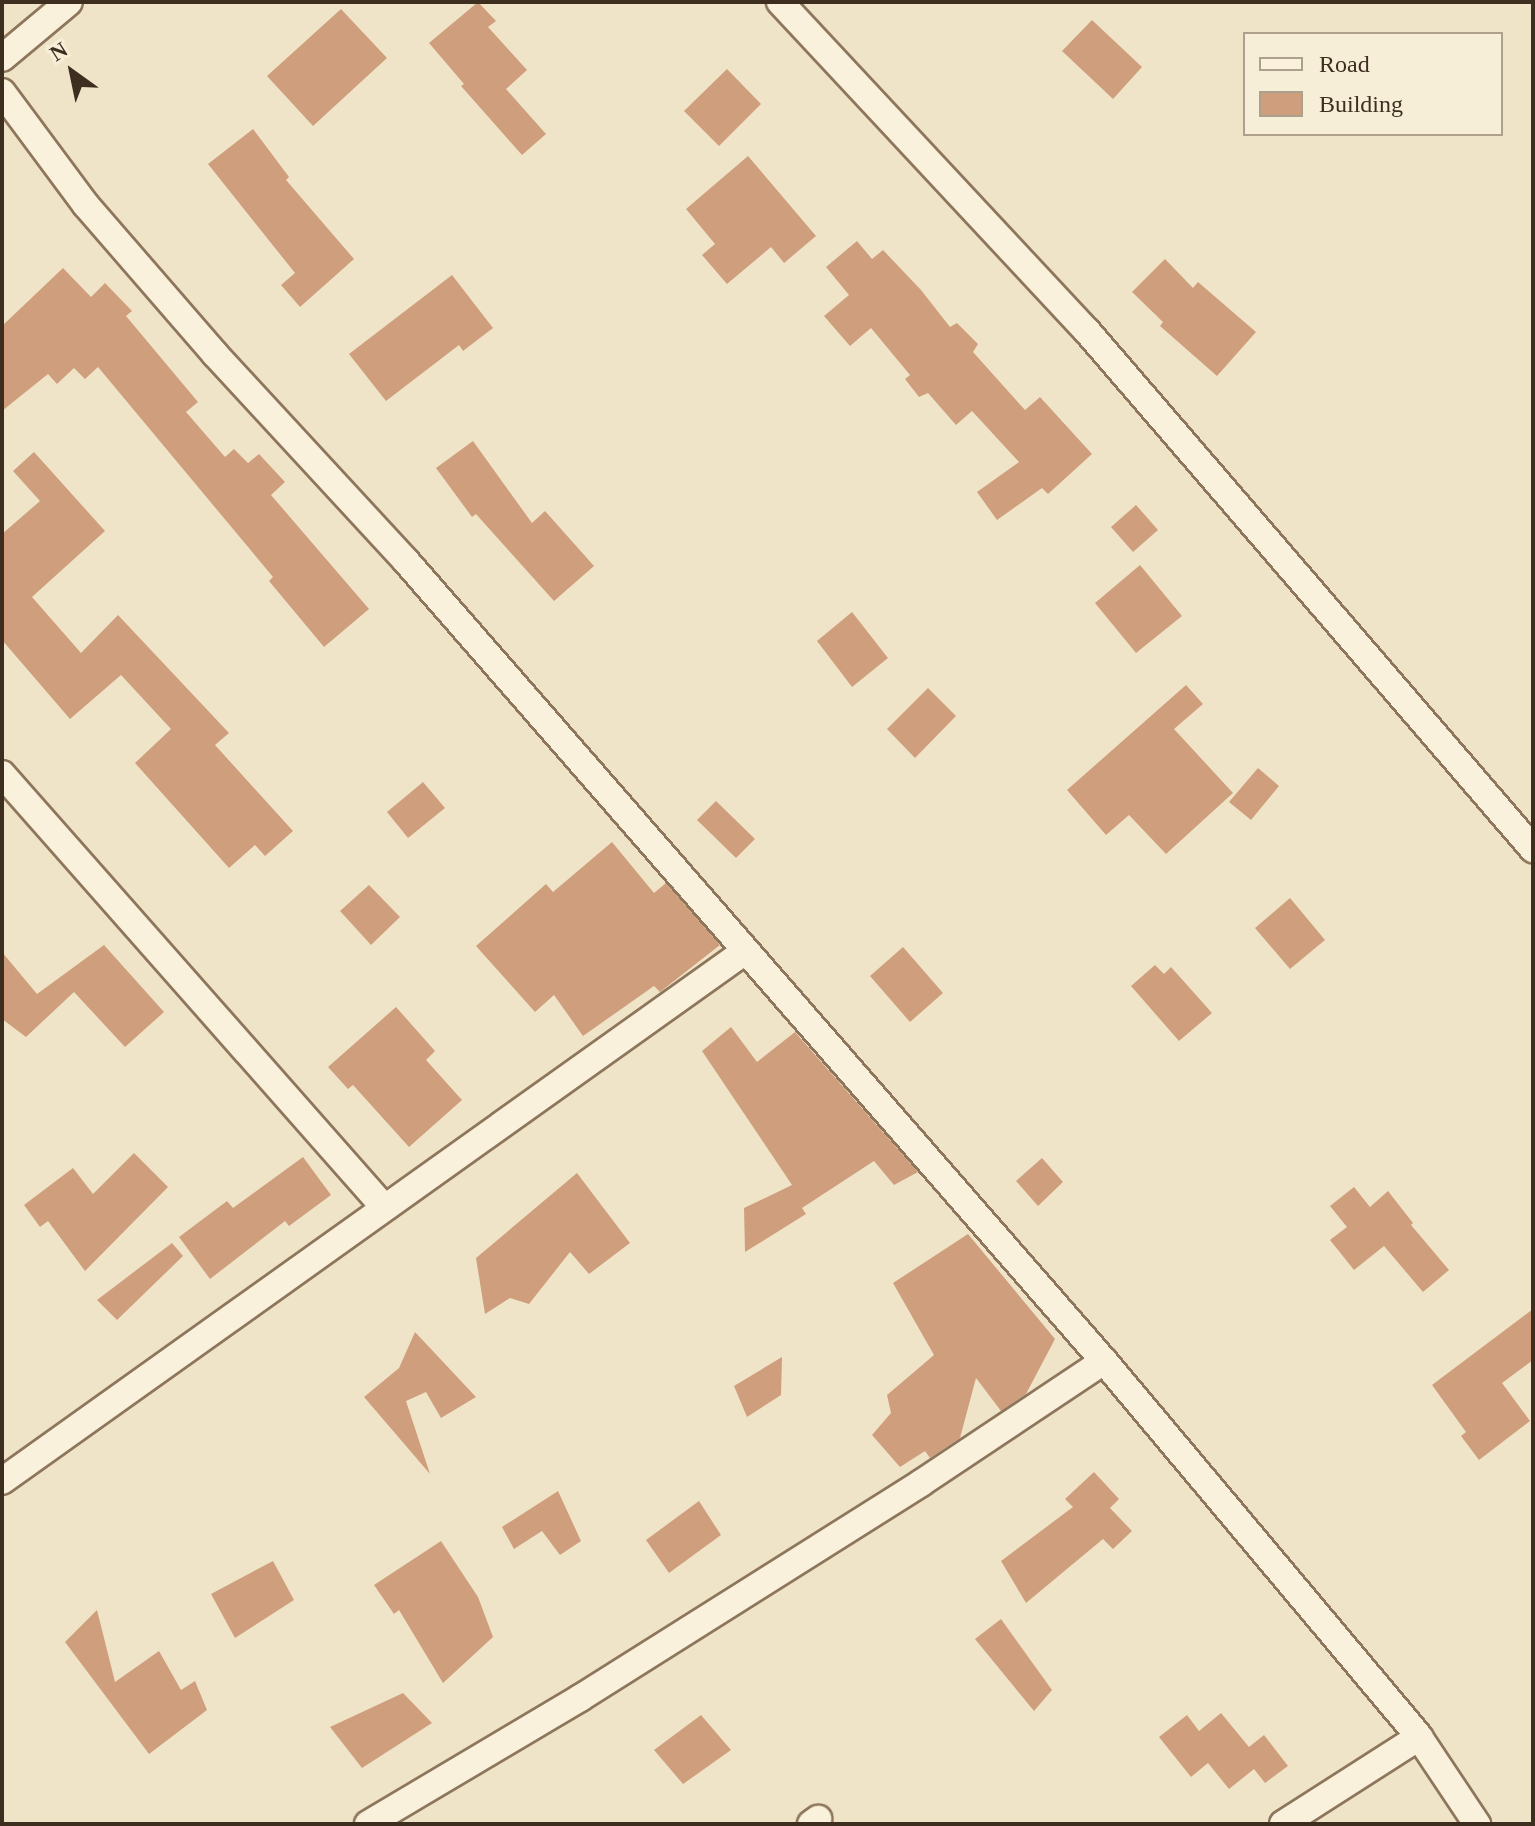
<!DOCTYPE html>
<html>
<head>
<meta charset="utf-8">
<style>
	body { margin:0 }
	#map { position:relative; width:1535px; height:1826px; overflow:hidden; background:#f0e4c8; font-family:"Times New Roman",serif }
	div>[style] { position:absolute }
	.building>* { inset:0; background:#cf9f7d }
	.roads { filter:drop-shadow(2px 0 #8d765c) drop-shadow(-2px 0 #8d765c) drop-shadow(0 2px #8d765c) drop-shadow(0 -2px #8d765c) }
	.minor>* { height:26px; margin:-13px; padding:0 13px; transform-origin:13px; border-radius:13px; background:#faf1dc }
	span { translate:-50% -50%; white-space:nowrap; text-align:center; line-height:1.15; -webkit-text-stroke:6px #f7eed8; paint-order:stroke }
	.frame { position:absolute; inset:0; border:4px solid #3d2e20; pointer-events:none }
	.legend { position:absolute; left:1243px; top:32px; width:260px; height:104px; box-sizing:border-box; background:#f7eed8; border:2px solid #ada18e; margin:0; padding:10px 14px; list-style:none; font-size:24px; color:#3d2e20 }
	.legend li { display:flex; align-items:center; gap:16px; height:40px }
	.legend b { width:40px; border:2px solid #ada18e }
	.north { position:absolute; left:32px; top:32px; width:80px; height:80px; -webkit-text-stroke:6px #f7eed8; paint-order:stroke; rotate:327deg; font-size:22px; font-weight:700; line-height:32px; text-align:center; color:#3d2e20 }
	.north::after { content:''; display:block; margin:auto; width:28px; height:36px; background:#3d2e20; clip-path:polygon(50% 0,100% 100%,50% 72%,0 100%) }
</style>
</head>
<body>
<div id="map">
	<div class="building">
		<i style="clip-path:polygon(478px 2px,496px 21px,488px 27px,527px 70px,506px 89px,546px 134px,522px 155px,461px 86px,464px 84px,429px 43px)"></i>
		<i style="clip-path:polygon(341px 9px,387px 58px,313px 126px,267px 76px)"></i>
		<i style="clip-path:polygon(1092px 20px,1142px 67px,1113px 99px,1062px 51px)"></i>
		<i style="clip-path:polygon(727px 69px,761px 104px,719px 146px,684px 111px)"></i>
		<i style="clip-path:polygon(253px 129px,289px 177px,286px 180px,354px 259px,300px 307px,281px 285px,295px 273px,208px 164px)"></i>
		<i style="clip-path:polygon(748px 156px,816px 236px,784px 263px,771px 247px,727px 284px,702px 255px,715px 244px,686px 209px)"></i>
		<i style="clip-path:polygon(857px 241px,872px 259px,883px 250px,921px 290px,950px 327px,957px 323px,978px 344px,973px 352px,1025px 410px,1040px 397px,1092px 454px,1048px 494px,1042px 488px,997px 520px,977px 492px,1019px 462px,972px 411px,956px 425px,928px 393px,919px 397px,905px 379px,910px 375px,871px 328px,850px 346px,824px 316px,849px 295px,826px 267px)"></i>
		<i style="clip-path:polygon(1165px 259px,1193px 288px,1198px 282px,1256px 332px,1217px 376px,1160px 326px,1163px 322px,1132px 292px)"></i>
		<i style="clip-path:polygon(63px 268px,91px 297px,105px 283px,132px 311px,126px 316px,198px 402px,186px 412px,225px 457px,234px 449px,248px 463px,259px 454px,285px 482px,271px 495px,369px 609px,324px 647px,269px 581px,273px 577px,98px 367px,85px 379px,74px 368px,57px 384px,48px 374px,2px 411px,2px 326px)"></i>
		<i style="clip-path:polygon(452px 275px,493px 328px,463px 351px,459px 345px,386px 401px,349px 354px)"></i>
		<i style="clip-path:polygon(473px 441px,532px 523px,545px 511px,594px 566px,554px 601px,476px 514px,472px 517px,436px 468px)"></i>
		<i style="clip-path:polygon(34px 452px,105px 531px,32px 597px,81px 653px,118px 615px,229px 733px,215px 745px,293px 831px,265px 856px,255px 845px,229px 868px,135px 763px,171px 729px,121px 675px,70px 719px,2px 640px,2px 534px,40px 501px,13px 471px)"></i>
		<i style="clip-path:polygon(1136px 505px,1158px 530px,1133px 552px,1111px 527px)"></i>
		<i style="clip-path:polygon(1140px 565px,1182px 616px,1136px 653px,1095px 603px)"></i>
		<i style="clip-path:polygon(852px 612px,888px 658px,852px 687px,817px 641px)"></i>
		<i style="clip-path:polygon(1186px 685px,1203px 704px,1174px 729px,1233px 793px,1166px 854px,1129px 815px,1106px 835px,1067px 790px)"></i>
		<i style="clip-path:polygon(928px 688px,956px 716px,915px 758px,887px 729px)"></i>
		<i style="clip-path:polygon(1258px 768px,1279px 786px,1251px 820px,1229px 802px)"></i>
		<i style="clip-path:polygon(423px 782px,445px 808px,408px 838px,387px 812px)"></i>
		<i style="clip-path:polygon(716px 801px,755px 839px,736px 858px,697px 820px)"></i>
		<i style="clip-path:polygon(612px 842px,654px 893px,666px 883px,720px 945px,660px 992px,654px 986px,583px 1036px,554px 995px,535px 1012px,476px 946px,546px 884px,553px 892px)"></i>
		<i style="clip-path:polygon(369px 885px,400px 917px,371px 945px,340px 911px)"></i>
		<i style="clip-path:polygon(1290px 898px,1325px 940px,1290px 969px,1255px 928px)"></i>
		<i style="clip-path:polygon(104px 945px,164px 1012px,125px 1047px,74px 992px,26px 1037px,2px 1019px,2px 952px,37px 994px)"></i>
		<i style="clip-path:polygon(903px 947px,943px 993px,910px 1022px,870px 976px)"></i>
		<i style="clip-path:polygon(1155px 965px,1164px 974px,1171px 967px,1212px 1013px,1179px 1041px,1131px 986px)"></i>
		<i style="clip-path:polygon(396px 1007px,435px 1051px,426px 1060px,462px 1100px,409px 1147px,353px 1085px,348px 1089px,328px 1067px)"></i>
		<i style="clip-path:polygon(731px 1027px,757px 1062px,795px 1032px,918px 1172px,894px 1185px,874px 1161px,802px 1208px,806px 1214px,745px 1252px,744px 1208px,792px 1185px,702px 1051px)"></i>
		<i style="clip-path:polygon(134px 1153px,168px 1187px,85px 1271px,48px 1221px,40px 1227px,24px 1205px,73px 1168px,93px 1194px)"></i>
		<i style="clip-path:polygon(303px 1157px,331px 1195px,289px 1226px,285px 1221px,210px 1279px,179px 1237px,227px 1201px,233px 1208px)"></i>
		<i style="clip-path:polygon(1042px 1158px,1063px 1182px,1038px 1206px,1016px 1181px)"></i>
		<i style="clip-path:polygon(577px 1173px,630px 1243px,589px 1274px,570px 1252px,529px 1304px,510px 1298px,485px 1314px,476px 1258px)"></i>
		<i style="clip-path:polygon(1354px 1187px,1370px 1207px,1388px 1191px,1413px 1223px,1411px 1225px,1449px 1270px,1423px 1292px,1384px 1246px,1354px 1270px,1330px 1240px,1347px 1227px,1330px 1206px)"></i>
		<i style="clip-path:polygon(968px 1234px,1055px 1339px,1026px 1394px,1001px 1411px,976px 1378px,960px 1438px,930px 1458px,925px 1451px,900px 1467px,872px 1435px,891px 1413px,887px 1395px,934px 1355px,893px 1283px)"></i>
		<i style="clip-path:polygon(172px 1243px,183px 1256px,117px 1320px,97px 1300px)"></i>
		<i style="clip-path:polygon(1533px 1309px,1533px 1360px,1502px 1383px,1530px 1421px,1479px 1460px,1461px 1436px,1466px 1432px,1432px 1385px)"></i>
		<i style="clip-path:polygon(415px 1332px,476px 1397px,441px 1418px,426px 1392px,406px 1401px,430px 1474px,364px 1397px,399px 1368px)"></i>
		<i style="clip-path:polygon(782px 1357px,781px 1395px,747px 1417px,734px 1386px)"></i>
		<i style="clip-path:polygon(1094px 1472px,1119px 1499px,1110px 1508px,1132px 1531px,1113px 1549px,1103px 1539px,1026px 1603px,1001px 1561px,1073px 1507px,1065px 1499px)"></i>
		<i style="clip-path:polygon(558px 1491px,581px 1541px,560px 1555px,542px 1531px,514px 1549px,502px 1527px)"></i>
		<i style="clip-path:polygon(699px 1501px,721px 1535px,669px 1573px,646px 1540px)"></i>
		<i style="clip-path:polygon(441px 1541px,478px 1597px,493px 1637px,443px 1683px,399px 1610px,394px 1614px,374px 1585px)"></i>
		<i style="clip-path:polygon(273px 1561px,294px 1600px,235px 1638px,211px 1594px)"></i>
		<i style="clip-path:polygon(97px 1610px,115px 1682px,159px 1651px,181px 1690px,195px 1681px,207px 1710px,149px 1754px,65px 1642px)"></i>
		<i style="clip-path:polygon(1001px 1619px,1052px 1690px,1034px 1711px,975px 1639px)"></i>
		<i style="clip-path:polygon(403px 1693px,432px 1723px,362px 1768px,330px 1727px)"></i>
		<i style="clip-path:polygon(1221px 1713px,1249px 1747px,1264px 1735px,1288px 1766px,1265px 1783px,1254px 1769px,1229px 1789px,1208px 1763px,1191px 1777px,1159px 1737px,1187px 1715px,1199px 1731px)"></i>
		<i style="clip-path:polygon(701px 1715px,731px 1750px,683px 1784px,654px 1750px)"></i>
	</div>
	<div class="roads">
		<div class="minor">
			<i style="left:780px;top:2px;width:450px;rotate:47deg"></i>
			<i style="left:1087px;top:331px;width:684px;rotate:49.27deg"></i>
			<i style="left:2px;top:58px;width:87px;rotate:-39.9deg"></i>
			<i style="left:2px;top:92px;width:141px;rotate:53.4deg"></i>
			<i style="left:86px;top:205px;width:197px;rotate:49.1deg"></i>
			<i style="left:215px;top:354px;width:282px;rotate:47.3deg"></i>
			<i style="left:406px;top:561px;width:1062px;rotate:48.9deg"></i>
			<i style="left:1104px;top:1361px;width:491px;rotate:50deg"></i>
			<i style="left:1419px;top:1737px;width:105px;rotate:56.3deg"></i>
			<i style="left:2px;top:774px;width:576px;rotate:48.59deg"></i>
			<i style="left:2px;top:1481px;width:911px;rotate:-35.49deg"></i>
			<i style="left:368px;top:1824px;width:247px;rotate:-30.7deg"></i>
			<i style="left:580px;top:1698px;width:403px;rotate:-32.2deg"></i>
			<i style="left:921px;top:1483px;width:220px;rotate:-33.7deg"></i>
			<i style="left:811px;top:1824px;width:9px;rotate:-36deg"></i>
			<i style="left:1283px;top:1824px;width:161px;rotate:-32.6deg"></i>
		</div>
	</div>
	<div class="frame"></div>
	<ul class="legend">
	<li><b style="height:10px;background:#faf1dc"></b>Road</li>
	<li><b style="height:22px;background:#cf9f7d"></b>Building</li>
	</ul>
	<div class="north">N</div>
</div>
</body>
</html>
